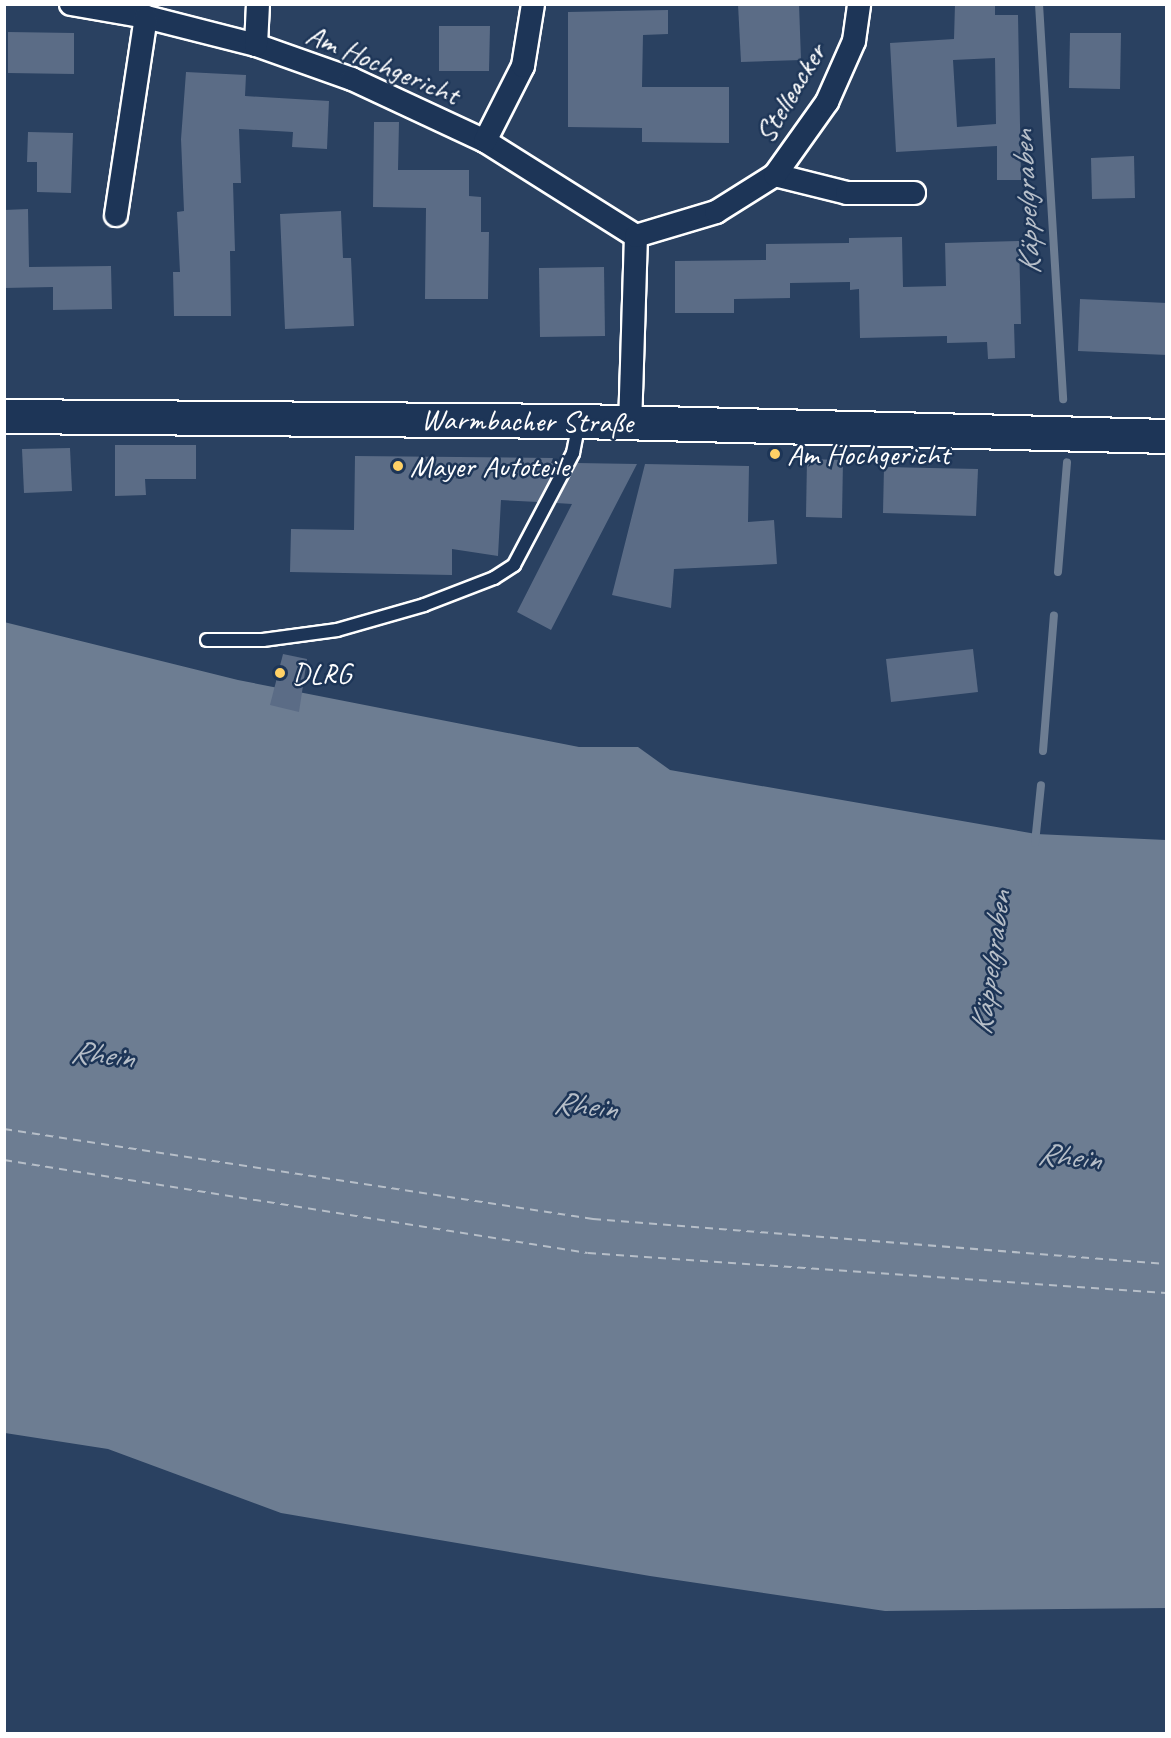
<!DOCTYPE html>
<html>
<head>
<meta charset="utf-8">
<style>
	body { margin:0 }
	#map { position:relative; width:1171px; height:1738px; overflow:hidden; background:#2a4161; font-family:Caveat,sans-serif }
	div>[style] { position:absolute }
	.water>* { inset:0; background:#6d7d92 }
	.stream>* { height:8px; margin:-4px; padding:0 4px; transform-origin:4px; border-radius:4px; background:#6d7d92 }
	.ferry>* { height:1.5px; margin-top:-0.75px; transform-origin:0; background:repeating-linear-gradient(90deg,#b6bec8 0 8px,transparent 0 14px) }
	.building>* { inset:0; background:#5b6c86 }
	.roads { filter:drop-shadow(2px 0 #fff) drop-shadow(-2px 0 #fff) drop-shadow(0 2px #fff) drop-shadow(0 -2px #fff) }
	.service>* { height:12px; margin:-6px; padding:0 6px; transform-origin:6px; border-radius:6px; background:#1d3557 }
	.minor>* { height:22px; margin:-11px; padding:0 11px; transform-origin:11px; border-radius:11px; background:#1d3557 }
	.primary>* { height:33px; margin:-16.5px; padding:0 16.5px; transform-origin:16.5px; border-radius:16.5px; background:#1d3557 }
	.dots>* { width:16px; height:16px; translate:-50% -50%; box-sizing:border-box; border:3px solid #1d3557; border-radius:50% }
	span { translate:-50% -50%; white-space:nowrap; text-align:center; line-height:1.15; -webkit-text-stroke:5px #1d3557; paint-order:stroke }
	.street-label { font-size:30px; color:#fff }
	.poi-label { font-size:30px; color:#fff }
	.left { translate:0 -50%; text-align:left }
	.water-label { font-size:32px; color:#b6bec8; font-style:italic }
	.frame { position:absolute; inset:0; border:6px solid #fff; pointer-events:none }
</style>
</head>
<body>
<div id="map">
	<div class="water">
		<i style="clip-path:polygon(4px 622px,238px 680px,579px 747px,638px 747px,670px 770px,1036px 834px,1166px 840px,1166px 1608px,885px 1611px,650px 1576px,281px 1513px,108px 1449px,5px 1433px)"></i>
	</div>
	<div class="stream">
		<i style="left:1039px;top:4px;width:396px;rotate:86.5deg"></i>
		<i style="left:1058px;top:572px;width:110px;rotate:-85.3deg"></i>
		<i style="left:1043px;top:751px;width:136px;rotate:-85.4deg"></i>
		<i style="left:1035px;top:843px;width:58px;rotate:-84.1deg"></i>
	</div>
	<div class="ferry">
		<i style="left:4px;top:1129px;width:596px;rotate:8.69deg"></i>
		<i style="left:593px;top:1219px;width:575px;rotate:4.49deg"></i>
		<i style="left:4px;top:1160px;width:591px;rotate:9.05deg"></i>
		<i style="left:588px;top:1253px;width:579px;rotate:3.96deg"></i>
	</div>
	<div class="building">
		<i style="clip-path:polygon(738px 4px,799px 4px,801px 60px,741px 62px)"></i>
		<i style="clip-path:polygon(evenodd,955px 4px,995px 4px,995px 15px,1018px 15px,1021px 180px,997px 180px,997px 146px,896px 152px,890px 43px,954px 39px,955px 4px,995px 58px,996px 124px,957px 127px,953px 60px,995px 58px)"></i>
		<i style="clip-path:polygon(668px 10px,668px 34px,643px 35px,642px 87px,729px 87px,729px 143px,642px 142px,642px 128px,568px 127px,568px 12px)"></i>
		<i style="clip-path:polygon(439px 26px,490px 26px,489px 71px,439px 71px)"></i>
		<i style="clip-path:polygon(8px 32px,74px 33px,74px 74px,8px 73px)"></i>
		<i style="clip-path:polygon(1070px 33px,1121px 33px,1120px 89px,1069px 88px)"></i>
		<i style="clip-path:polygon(186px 72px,246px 75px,245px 96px,329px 101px,327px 149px,292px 147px,293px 132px,239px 129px,241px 183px,233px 183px,235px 251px,230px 251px,231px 316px,174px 316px,173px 272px,180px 272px,177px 212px,184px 211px,181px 139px)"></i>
		<i style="clip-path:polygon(374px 122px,399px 122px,398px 170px,469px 170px,469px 196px,481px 197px,481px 232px,489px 232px,488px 299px,425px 299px,426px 208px,373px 207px)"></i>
		<i style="clip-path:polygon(28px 132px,73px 133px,71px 193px,37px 192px,37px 162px,27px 162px)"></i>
		<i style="clip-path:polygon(1134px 156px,1135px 198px,1092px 199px,1091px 158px)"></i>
		<i style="clip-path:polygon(28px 209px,29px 267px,111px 266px,112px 309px,53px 310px,53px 287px,4px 288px,4px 210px)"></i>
		<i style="clip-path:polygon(341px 211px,343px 258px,351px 258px,354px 326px,285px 329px,280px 214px)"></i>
		<i style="clip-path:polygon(902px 237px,903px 287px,946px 286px,945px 243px,1019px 241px,1021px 324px,1014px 324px,1015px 358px,988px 359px,987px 342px,947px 343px,947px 336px,860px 338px,859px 289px,850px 290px,850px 282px,790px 283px,790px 298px,734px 299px,734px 313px,675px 313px,675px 261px,766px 260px,766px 244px,849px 243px,849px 238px)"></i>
		<i style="clip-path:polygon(604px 267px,605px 336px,540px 337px,539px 268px)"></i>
		<i style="clip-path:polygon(1080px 299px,1167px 303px,1167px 355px,1078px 351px)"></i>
		<i style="clip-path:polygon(115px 445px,196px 445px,196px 479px,145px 479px,146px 495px,115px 496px)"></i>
		<i style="clip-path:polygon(70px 448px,72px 491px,24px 493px,22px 449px)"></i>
		<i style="clip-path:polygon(355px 456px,553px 458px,551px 463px,558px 463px,538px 502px,501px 500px,498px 556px,452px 549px,452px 575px,290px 572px,291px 529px,354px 530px)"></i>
		<i style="clip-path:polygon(807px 459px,843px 460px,842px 518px,806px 517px)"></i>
		<i style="clip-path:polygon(577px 463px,637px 464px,551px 630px,517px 612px,572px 504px,556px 503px)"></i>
		<i style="clip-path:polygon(645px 464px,749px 466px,748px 522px,774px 520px,777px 564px,674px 569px,671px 608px,612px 595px)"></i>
		<i style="clip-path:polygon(884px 467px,978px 469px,976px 516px,883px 513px)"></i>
		<i style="clip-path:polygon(973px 649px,978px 692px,891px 702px,886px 659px)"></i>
		<i style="clip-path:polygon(283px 654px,307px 659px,299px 712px,270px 705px)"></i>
	</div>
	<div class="roads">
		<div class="service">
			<i style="left:207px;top:640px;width:56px"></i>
			<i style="left:263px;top:640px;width:75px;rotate:-7.7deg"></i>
			<i style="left:337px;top:630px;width:91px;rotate:-16deg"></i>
			<i style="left:424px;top:605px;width:75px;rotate:-21.1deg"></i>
			<i style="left:494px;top:578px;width:24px;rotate:-33deg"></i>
			<i style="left:514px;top:565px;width:127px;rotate:-62.2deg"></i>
			<i style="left:573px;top:453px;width:33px;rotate:-79deg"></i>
		</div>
		<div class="minor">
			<i style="left:71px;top:4px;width:76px;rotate:9.8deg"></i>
			<i style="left:146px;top:17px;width:114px;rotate:14.3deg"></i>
			<i style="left:256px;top:45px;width:102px;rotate:19.5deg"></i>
			<i style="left:352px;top:79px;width:147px;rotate:25deg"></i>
			<i style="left:485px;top:141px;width:178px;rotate:32.2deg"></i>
			<i style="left:636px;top:236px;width:187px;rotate:91.8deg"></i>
			<i style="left:256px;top:45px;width:41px;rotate:-87.2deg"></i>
			<i style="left:485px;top:141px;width:84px;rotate:-63.1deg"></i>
			<i style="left:523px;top:66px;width:63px;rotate:-80.8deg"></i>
			<i style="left:775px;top:175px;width:74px;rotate:14deg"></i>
			<i style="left:847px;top:193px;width:67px"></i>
			<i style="left:116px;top:215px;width:200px;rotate:-81.4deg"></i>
			<i style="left:636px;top:236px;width:84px;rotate:-16.7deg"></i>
			<i style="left:716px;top:212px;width:70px;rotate:-32.1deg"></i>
			<i style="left:775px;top:175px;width:90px;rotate:-54.5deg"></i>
			<i style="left:827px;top:102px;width:67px;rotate:-66.1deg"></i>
			<i style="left:854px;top:41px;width:37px;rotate:-82deg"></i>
		</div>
		<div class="primary">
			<i style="left:4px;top:416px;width:575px;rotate:0.5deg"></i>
			<i style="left:579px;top:421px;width:587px;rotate:1.46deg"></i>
		</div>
	</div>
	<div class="dots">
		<i style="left:775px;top:454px;background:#ffd166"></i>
		<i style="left:398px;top:466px;background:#ffd166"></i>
		<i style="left:280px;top:673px;background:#ffd166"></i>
	</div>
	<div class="street-label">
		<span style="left:383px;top:64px;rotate:23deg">Am Hochgericht</span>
		<span style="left:790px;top:93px;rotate:-59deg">Stelleacker</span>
		<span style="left:527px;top:421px;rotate:1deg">Warmbacher Straße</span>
	</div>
	<div class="poi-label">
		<span class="left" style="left:787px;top:454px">Am Hochgericht</span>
		<span class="left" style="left:410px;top:466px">Mayer Autoteile</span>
		<span class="left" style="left:292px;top:673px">DLRG</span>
	</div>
	<div class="water-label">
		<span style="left:1027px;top:203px;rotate:-93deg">Käppelgraben</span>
		<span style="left:991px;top:963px;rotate:-82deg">Käppelgraben</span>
		<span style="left:102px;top:1055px;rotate:6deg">Rhein</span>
		<span style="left:585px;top:1106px;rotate:6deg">Rhein</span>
		<span style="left:1069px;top:1157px;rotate:6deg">Rhein</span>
	</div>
	<div class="frame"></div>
</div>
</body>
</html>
